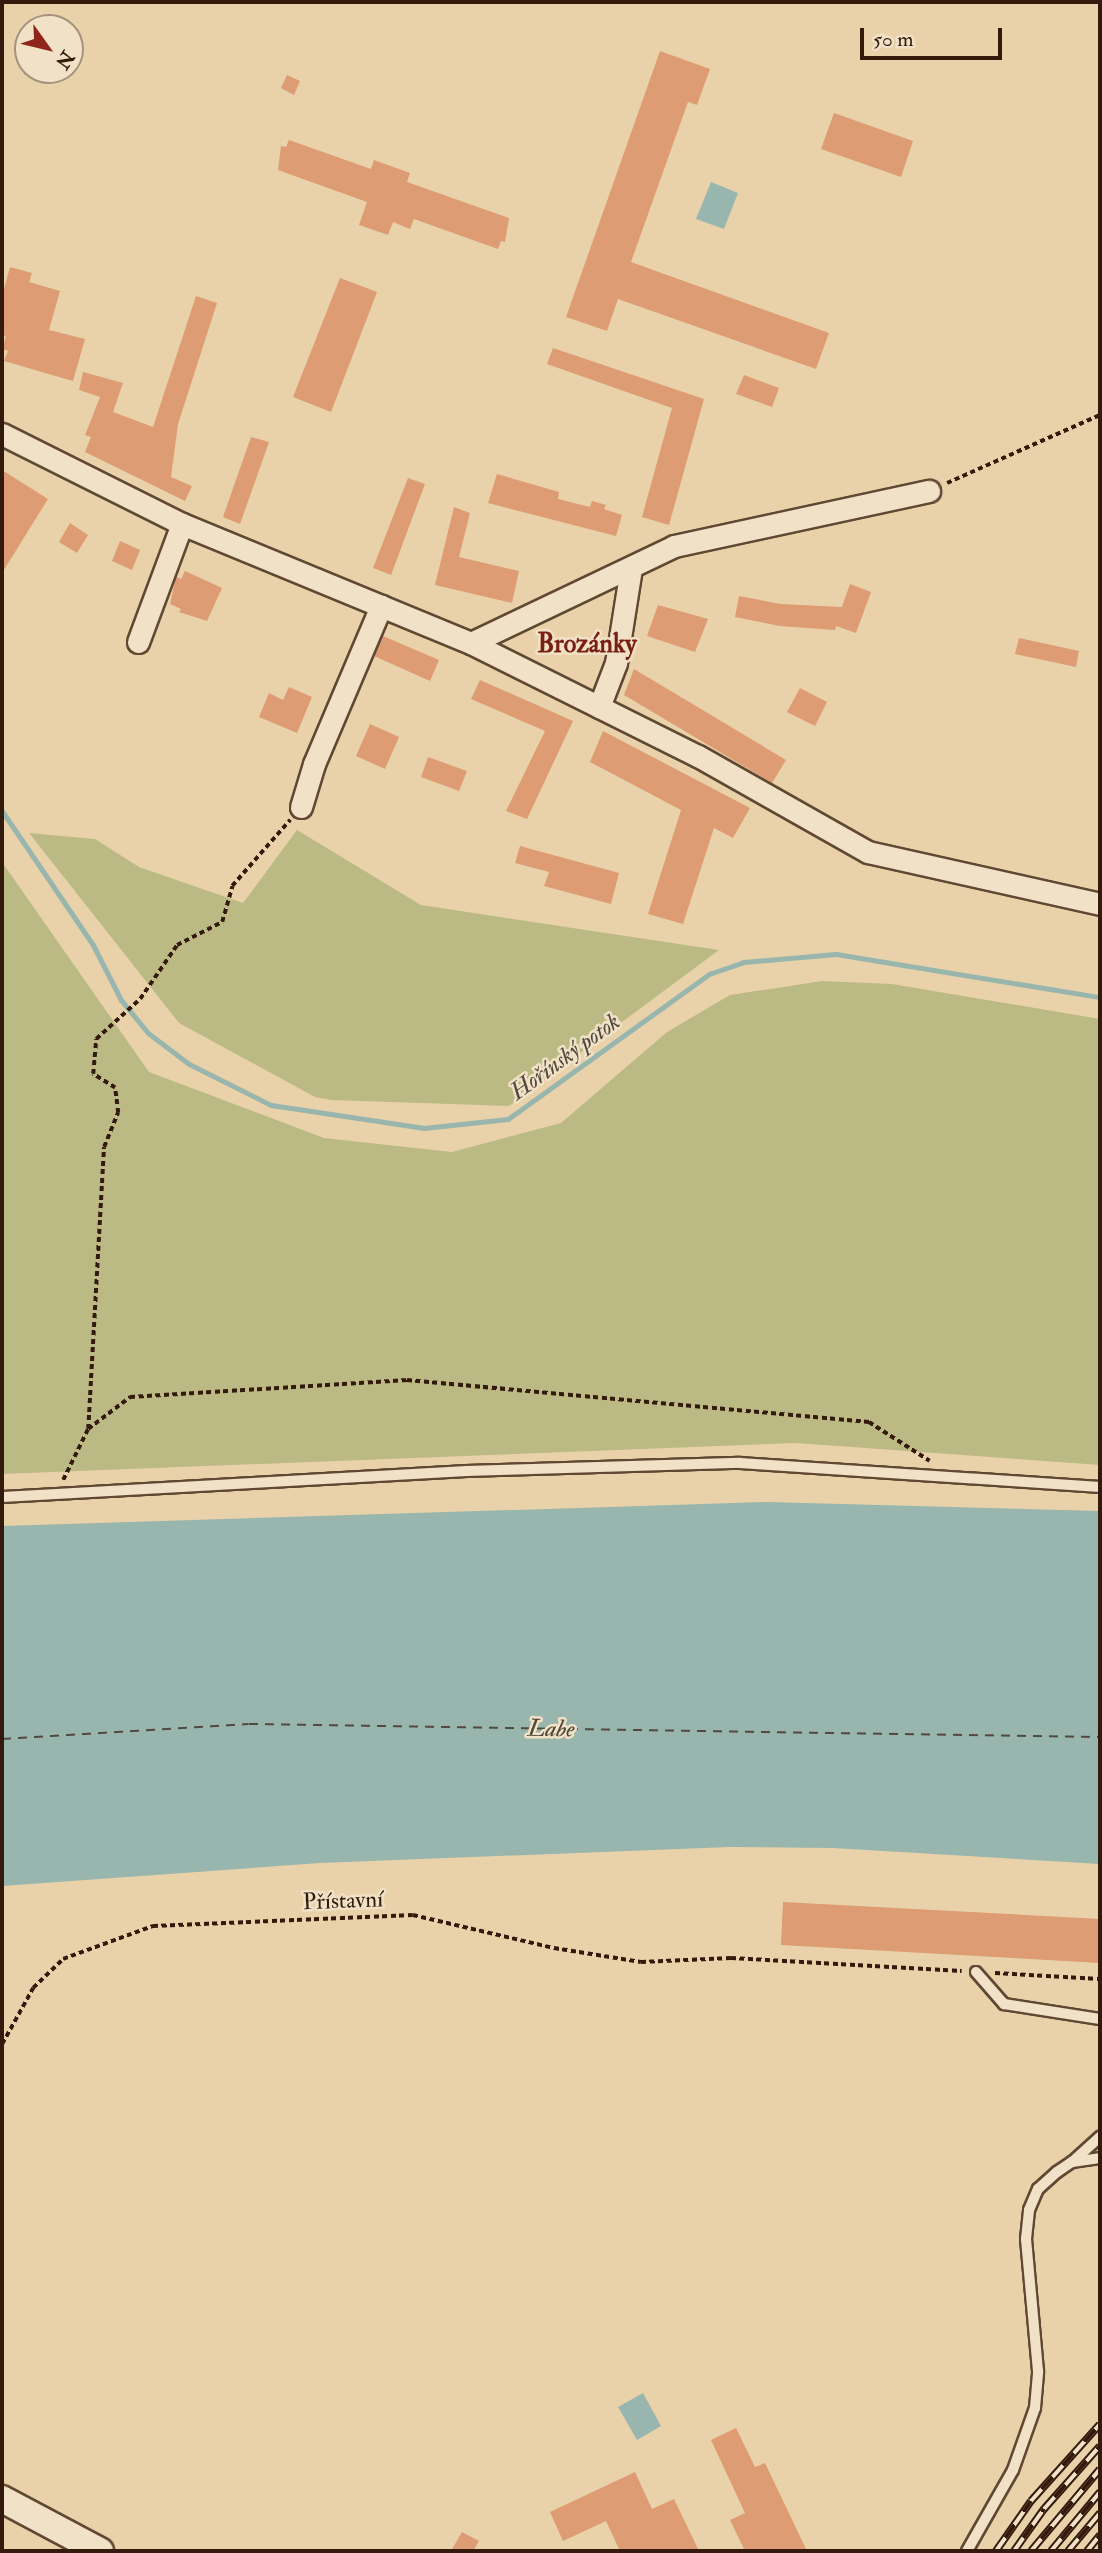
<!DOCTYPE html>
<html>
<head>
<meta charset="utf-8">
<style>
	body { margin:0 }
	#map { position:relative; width:1102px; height:2553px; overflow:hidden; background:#e9d2a9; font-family:"IM FELL Double Pica",serif }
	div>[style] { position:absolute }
	.green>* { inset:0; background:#bcba84 }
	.water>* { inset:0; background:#98b6ae }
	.stream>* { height:5px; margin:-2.5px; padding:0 2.5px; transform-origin:2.5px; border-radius:2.5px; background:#98b6ae }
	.ferry>* { height:2px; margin-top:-1px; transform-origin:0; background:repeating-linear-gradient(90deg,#51493d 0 9px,transparent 0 16px) }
	.building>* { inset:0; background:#dd9c73 }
	.path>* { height:3.5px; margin-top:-1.75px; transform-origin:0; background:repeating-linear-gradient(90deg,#331a0c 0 5px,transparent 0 8.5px) }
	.roads { filter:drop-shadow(2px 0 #604833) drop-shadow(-2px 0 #604833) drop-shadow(0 2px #604833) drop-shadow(0 -2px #604833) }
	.service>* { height:10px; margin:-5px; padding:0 5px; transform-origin:5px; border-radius:5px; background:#f1e2c7 }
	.minor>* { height:21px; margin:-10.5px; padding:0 10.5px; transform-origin:10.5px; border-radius:10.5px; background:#f1e2c7 }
	.tertiary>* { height:26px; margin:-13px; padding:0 13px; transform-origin:13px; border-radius:13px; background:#f1e2c7 }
	.rail>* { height:8px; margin-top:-4px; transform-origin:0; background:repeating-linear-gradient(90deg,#f1e2c7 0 16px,#331a0c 0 32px); box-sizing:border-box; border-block:2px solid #331a0c }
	span { translate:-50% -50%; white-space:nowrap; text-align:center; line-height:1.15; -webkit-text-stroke:5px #f1e2c7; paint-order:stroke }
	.street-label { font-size:23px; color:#331a0c }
	.water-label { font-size:24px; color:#51493d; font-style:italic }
	.quarter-label { font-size:26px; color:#7a1f14; font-weight:700 }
	.frame { position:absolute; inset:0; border:4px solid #331a0c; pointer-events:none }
	.north { position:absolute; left:14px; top:14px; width:70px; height:70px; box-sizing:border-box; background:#f1e2c7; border:2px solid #a5927c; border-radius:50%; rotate:124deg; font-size:19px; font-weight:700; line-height:28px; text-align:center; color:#331a0c }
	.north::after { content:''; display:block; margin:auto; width:24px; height:32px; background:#8f2418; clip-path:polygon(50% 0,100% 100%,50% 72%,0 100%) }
	.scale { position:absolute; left:860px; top:28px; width:142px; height:32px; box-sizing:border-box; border:4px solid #331a0c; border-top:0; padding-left:9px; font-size:21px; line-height:24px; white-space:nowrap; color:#331a0c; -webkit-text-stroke:5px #f1e2c7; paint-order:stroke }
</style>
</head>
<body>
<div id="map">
	<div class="green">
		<i style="clip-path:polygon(297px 830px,421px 905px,719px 950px,509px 1106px,331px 1100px,315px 1097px,179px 1023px,29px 833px,95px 839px,139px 867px,243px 903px)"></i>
		<i style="clip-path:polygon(2px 862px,149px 1072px,324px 1138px,452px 1152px,561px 1123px,667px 1032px,730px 995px,822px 981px,892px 984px,1100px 1019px,1100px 1465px,796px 1443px,2px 1474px)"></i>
	</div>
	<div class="water">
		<i style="clip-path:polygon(711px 182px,738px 193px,724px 229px,696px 219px)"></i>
		<i style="clip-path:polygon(767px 1502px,1100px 1511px,1100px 1864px,833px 1848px,729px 1847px,320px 1863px,2px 1886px,2px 1526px)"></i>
		<i style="clip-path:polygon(643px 2393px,661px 2426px,637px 2440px,618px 2407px)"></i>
	</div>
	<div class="stream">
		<i style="left:2px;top:811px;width:162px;rotate:55.8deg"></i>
		<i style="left:93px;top:945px;width:62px;rotate:63deg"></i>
		<i style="left:121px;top:1000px;width:43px;rotate:50.7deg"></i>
		<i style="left:148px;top:1033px;width:51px;rotate:37.1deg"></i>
		<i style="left:189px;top:1064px;width:92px;rotate:26.6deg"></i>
		<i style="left:271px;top:1105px;width:155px;rotate:8.5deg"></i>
		<i style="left:424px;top:1128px;width:84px;rotate:-6.1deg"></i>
		<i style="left:508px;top:1119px;width:248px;rotate:-35.8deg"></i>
		<i style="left:709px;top:974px;width:36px;rotate:-19deg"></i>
		<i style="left:743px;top:962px;width:93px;rotate:-4.9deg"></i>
		<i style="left:836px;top:954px;width:267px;rotate:9.3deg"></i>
	</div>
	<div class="ferry">
		<i style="left:2px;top:1739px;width:247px;rotate:-3.5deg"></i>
		<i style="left:249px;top:1724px;width:851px;rotate:0.88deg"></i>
	</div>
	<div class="building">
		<i style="clip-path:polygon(660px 51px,710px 69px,697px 105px,688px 102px,631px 262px,829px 333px,816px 369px,618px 299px,607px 331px,566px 317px)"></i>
		<i style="clip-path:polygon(287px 75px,300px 81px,294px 95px,281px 88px)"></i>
		<i style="clip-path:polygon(834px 113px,913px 141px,901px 177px,821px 149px)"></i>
		<i style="clip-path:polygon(289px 140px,371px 169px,374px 160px,410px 173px,407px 182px,509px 218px,505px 242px,501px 241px,498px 249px,414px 219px,410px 229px,393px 222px,388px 235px,359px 225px,367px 202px,278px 170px,281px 146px,286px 147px)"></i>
		<i style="clip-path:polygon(10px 267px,32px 273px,29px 282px,60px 291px,49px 330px,85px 339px,73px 381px,4px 361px,8px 351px,2px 349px,6px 336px,2px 335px,2px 296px)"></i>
		<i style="clip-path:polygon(340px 278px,377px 292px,331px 412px,293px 397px)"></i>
		<i style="clip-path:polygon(196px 296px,217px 303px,178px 424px,171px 477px,192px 486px,185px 501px,85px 452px,91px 437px,85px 435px,100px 397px,79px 390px,83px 372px,123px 383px,113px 412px,153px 427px)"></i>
		<i style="clip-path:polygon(553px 348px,704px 399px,669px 525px,642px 517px,672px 408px,547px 364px)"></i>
		<i style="clip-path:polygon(744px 375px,779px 388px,772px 407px,736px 394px)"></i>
		<i style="clip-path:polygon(251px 437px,269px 442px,240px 524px,223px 517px)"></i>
		<i style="clip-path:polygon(2px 470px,48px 499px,2px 573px)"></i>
		<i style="clip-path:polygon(497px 474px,559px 492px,558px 499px,590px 507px,592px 501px,606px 505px,604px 509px,622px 515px,616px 536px,488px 503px)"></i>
		<i style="clip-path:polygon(408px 478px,425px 484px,391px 575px,373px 568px)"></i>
		<i style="clip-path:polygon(454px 507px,470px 513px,459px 557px,519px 571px,512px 603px,435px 585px)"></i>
		<i style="clip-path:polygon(70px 523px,88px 535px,77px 553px,59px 542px)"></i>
		<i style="clip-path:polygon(120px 541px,140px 550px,132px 570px,112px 561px)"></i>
		<i style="clip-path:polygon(185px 571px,222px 588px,207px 621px,179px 612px,181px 609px,170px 604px,176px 577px,181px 579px)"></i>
		<i style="clip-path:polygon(850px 584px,871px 592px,856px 633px,836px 626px,835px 630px,780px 626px,735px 617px,739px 596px,781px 604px,842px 607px)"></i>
		<i style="clip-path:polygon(658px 605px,708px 619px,695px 652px,647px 636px)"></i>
		<i style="clip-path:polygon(383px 636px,439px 660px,430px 681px,374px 656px)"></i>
		<i style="clip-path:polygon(1019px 638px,1079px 651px,1076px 667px,1015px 654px)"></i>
		<i style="clip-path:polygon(634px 669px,786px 760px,772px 783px,624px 695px)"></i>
		<i style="clip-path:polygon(480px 680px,573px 721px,527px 819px,506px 811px,545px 731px,471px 699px)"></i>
		<i style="clip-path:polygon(289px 687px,312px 697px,297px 733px,259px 717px,269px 693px,283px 700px)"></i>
		<i style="clip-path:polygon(800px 688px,827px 702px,815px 726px,787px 712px)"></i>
		<i style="clip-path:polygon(370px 724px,399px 737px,385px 769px,356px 756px)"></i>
		<i style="clip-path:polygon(603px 731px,750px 808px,733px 838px,714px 828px,683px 924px,648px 914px,681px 810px,590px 762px)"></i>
		<i style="clip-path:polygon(428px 757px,467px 771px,459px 791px,421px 777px)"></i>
		<i style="clip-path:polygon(520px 846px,619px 873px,611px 904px,544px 886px,549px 872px,515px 863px)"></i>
		<i style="clip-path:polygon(783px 1902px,1100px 1919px,1100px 1963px,781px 1945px)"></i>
		<i style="clip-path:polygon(736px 2428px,755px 2467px,765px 2463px,807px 2551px,745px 2551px,730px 2520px,745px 2513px,711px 2440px)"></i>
		<i style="clip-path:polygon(635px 2472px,652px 2509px,674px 2499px,699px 2551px,620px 2551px,606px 2521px,563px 2541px,550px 2512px)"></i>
		<i style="clip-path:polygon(462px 2532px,479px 2541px,473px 2551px,451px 2551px)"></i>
	</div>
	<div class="path">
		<i style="left:947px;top:483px;width:167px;rotate:-24deg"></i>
		<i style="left:88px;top:1429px;width:282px;rotate:-86.8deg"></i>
		<i style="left:104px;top:1147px;width:37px;rotate:-68deg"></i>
		<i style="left:118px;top:1113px;width:25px;rotate:-97deg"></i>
		<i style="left:115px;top:1088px;width:26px;rotate:-148deg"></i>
		<i style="left:93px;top:1074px;width:35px;rotate:-85deg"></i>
		<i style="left:96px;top:1039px;width:59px;rotate:-42.3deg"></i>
		<i style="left:140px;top:999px;width:65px;rotate:-55.6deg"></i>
		<i style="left:177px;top:945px;width:51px;rotate:-27.1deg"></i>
		<i style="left:222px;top:922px;width:37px;rotate:-74deg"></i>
		<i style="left:232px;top:886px;width:88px;rotate:-48.7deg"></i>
		<i style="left:63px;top:1480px;width:57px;rotate:-63.9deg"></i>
		<i style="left:88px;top:1429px;width:53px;rotate:-37.3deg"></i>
		<i style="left:130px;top:1397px;width:278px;rotate:-3.5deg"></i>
		<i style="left:407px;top:1380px;width:464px;rotate:5.2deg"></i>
		<i style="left:869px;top:1422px;width:72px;rotate:32.6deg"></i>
		<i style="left:995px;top:1973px;width:105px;rotate:3.3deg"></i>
		<i style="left:2px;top:2044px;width:64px;rotate:-61deg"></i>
		<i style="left:33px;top:1988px;width:42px;rotate:-44deg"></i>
		<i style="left:63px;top:1959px;width:96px;rotate:-20.1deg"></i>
		<i style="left:153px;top:1926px;width:260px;rotate:-2.4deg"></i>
		<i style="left:413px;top:1915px;width:145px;rotate:13.2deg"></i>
		<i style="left:554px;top:1948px;width:88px;rotate:9.1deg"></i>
		<i style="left:641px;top:1962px;width:90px;rotate:-2.5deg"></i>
		<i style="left:731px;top:1958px;width:231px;rotate:3.2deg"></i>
	</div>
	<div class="roads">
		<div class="service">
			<i style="left:2px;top:1497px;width:465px;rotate:-3.2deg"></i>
			<i style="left:466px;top:1471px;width:274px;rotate:-1.7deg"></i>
			<i style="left:740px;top:1463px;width:361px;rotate:3.8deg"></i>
			<i style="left:976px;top:1972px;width:43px;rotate:48.8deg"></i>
			<i style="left:1004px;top:2004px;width:97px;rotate:8.9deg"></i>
			<i style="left:1072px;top:2162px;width:38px;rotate:-42deg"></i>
			<i style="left:967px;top:2551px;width:93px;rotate:-60.4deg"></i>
			<i style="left:1013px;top:2470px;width:66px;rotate:-70.5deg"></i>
			<i style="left:1035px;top:2408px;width:37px;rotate:-85deg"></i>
			<i style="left:1038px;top:2371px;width:133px;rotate:-95.2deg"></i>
			<i style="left:1026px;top:2239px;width:29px;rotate:-84deg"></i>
			<i style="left:1029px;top:2210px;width:23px;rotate:-67deg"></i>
			<i style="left:1038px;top:2189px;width:25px;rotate:-42deg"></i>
			<i style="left:1057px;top:2172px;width:18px;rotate:-34deg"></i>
			<i style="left:1072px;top:2162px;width:28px;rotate:-8deg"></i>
		</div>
		<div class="minor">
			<i style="left:2px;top:434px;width:201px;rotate:26.6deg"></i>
			<i style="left:182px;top:524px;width:313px;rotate:22.4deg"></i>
			<i style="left:471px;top:643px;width:254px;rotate:26.5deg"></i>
			<i style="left:698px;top:756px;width:195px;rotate:29.5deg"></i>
			<i style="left:868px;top:852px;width:238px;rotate:12.6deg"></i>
			<i style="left:138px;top:642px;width:126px;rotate:-69.6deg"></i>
			<i style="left:471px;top:643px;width:225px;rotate:-25.5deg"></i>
			<i style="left:674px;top:546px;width:261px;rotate:-12.2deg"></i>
			<i style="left:599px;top:707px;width:47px;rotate:-68.9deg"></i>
			<i style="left:616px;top:663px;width:96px;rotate:-81deg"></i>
			<i style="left:301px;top:807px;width:45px;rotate:-73.2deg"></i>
			<i style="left:314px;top:764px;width:172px;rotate:-67deg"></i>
		</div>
		<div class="tertiary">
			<i style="left:2px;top:2499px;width:111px;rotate:28deg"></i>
		</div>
	</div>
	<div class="rail">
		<i style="left:996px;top:2551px;width:61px;rotate:-55deg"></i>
		<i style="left:1031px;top:2501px;width:103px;rotate:-48.1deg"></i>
		<i style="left:1014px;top:2551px;width:52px;rotate:-54.5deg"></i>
		<i style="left:1044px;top:2509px;width:84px;rotate:-48.4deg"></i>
		<i style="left:1031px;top:2551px;width:107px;rotate:-49.9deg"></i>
		<i style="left:1051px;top:2551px;width:77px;rotate:-50.3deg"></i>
		<i style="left:1068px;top:2551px;width:50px;rotate:-49.9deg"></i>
		<i style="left:1087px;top:2551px;width:21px;rotate:-51deg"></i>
	</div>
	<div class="street-label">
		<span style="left:343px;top:1901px;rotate:-2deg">Přístavní</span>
	</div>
	<div class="water-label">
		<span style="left:565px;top:1057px;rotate:-36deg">Hořínský potok</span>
		<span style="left:551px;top:1729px;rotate:1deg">Labe</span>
	</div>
	<div class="quarter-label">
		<span style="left:587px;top:645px">Brozánky</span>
	</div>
	<div class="frame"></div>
	<div class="north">N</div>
	<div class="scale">50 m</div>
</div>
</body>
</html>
